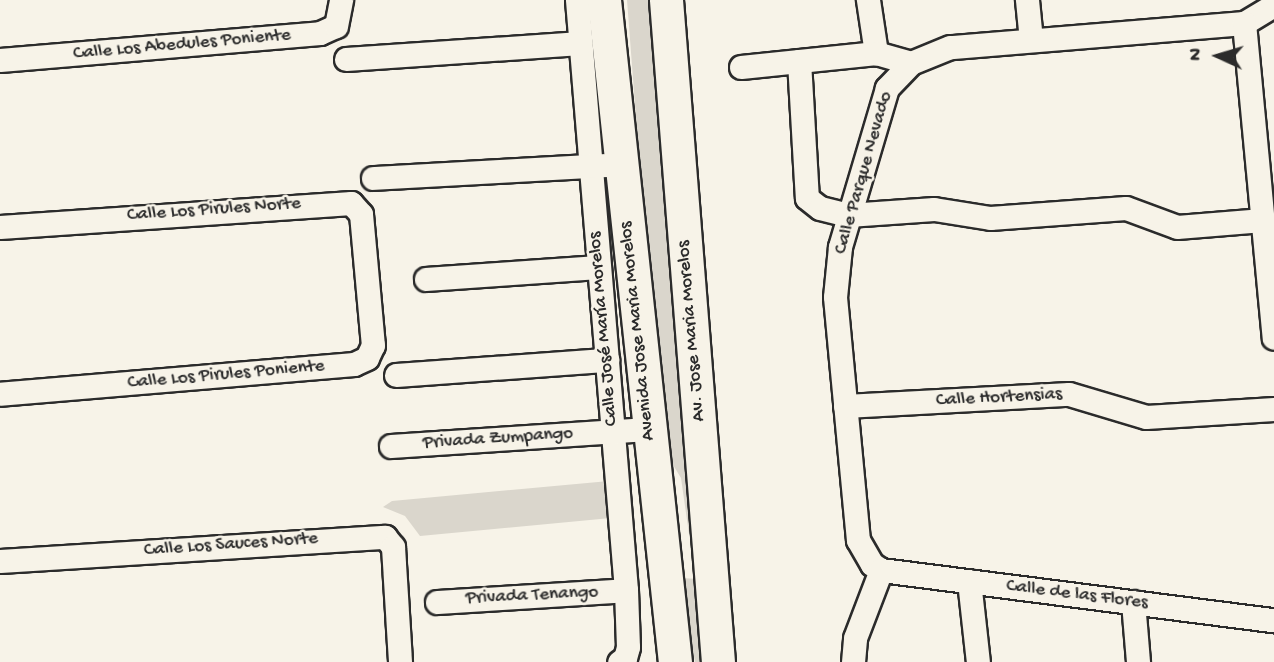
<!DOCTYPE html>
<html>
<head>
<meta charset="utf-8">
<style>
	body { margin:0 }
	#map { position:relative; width:1274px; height:662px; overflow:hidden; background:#f7f3e8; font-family:"Gochi Hand",sans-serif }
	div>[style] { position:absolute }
	.green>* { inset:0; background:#dad6cc }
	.roads { filter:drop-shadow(2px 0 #2b2b2b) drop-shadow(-2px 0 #2b2b2b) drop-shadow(0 2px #2b2b2b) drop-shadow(0 -2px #2b2b2b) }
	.minor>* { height:23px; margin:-11.5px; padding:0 11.5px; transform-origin:11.5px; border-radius:11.5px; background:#f7f3e8 }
	.secondary>* { height:33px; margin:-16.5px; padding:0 16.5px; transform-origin:16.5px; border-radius:16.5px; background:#f7f3e8 }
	span { translate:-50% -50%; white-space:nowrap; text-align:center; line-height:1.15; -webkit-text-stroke:5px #f7f3e8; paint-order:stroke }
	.street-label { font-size:19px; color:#2b2b2b }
	.north { position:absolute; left:1183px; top:21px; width:70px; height:70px; -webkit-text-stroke:5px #f7f3e8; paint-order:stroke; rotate:274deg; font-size:19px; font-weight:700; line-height:28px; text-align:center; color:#2b2b2b }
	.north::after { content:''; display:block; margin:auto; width:24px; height:32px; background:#2b2b2b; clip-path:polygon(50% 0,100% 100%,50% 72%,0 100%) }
</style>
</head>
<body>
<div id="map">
	<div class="green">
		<i style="clip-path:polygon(627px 0,657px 0,696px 536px,689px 534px,681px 478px,661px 445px)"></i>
		<i style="clip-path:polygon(609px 481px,611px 518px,420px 536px,405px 516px,383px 507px,392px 501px)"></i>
		<i style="clip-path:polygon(681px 578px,699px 579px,706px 662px,695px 662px)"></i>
	</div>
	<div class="roads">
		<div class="minor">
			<i style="left:577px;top:0;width:592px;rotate:85.25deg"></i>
			<i style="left:626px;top:590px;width:57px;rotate:88deg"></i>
			<i style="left:628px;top:647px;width:11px;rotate:105deg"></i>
			<i style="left:625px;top:658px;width:7px;rotate:146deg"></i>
			<i style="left:868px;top:0;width:54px;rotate:81.4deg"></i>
			<i style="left:1027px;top:0;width:40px;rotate:84.3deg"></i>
			<i style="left:1274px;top:5px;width:35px;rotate:149deg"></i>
			<i style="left:1244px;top:23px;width:295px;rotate:175.3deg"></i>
			<i style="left:950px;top:47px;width:42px;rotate:157.7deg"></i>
			<i style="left:911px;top:63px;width:35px;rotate:134deg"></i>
			<i style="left:887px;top:88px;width:166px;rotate:106.5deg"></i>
			<i style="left:840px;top:247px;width:50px;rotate:95.7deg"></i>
			<i style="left:835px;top:297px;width:244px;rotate:84.6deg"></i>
			<i style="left:858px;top:540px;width:28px;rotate:60deg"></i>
			<i style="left:872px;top:564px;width:11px;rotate:34deg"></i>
			<i style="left:881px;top:570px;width:396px;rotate:7.3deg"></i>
			<i style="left:1244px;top:23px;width:316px;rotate:84.6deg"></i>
			<i style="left:346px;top:59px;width:235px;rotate:-3.9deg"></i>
			<i style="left:0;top:60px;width:321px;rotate:-4.8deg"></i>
			<i style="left:320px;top:33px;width:17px;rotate:-24deg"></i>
			<i style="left:336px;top:26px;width:26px;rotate:-79deg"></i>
			<i style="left:799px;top:61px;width:137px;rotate:86.7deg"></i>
			<i style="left:807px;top:198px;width:16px;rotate:38deg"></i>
			<i style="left:820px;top:208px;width:29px;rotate:14deg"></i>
			<i style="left:848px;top:215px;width:86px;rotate:-4deg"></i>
			<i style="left:934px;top:209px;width:57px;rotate:9.1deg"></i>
			<i style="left:990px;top:218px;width:136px;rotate:-4.2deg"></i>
			<i style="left:1126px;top:208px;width:54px;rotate:20.4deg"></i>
			<i style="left:1177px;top:227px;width:86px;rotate:-4.7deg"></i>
			<i style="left:741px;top:67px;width:136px;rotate:-5.9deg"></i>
			<i style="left:876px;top:53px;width:36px;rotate:16deg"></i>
			<i style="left:373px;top:178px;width:231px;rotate:-3.2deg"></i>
			<i style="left:0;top:227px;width:352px;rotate:-3.9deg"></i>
			<i style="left:351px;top:203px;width:15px;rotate:48deg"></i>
			<i style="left:361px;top:214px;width:132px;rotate:84.8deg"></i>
			<i style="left:373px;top:345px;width:14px;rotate:115deg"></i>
			<i style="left:367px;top:358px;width:14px;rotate:155deg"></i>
			<i style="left:354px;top:364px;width:355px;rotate:175.2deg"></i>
			<i style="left:426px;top:279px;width:172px;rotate:-4deg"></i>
			<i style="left:396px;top:375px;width:212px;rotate:-4.1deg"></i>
			<i style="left:845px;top:406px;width:224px;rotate:-3.1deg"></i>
			<i style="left:1069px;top:394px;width:80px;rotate:16.6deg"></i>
			<i style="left:1146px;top:417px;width:128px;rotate:-3.6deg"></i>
			<i style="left:391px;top:446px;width:257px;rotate:-3.8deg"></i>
			<i style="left:0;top:561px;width:386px;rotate:-3.6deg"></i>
			<i style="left:385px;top:537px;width:13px;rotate:51deg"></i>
			<i style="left:393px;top:547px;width:115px;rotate:86.5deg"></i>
			<i style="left:969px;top:581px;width:81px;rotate:83.7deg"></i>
			<i style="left:437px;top:602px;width:189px;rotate:-3.6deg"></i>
			<i style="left:1133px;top:602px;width:60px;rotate:85.2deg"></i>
			<i style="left:853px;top:662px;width:24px;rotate:-85deg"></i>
			<i style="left:855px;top:638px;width:73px;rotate:-69.1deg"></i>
		</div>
		<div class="secondary">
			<i style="left:604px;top:0;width:666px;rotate:83.88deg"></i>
			<i style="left:666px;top:0;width:664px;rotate:85.51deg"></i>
		</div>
	</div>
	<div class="street-label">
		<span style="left:182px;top:45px;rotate:-5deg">Calle Los Abedules Poniente</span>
		<span style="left:864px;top:173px;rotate:-74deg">Calle Parque Nevado</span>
		<span style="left:214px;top:210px;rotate:-4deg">Calle Los Pirules Norte</span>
		<span style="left:604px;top:329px;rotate:-95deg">Calle José María Morelos</span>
		<span style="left:638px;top:331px;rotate:-96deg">Avenida Jose Maria Morelos</span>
		<span style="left:692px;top:331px;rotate:-95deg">Av. Jose Maria Morelos</span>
		<span style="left:226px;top:375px;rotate:-5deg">Calle Los Pirules Poniente</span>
		<span style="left:999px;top:398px;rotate:-3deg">Calle Hortensias</span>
		<span style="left:498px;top:439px;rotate:-4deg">Privada Zumpango</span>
		<span style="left:231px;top:545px;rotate:-4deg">Calle Los Sauces Norte</span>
		<span style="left:1077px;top:595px;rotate:7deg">Calle de las Flores</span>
		<span style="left:532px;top:596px;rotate:-3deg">Privada Tenango</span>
	</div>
	<div class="north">N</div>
</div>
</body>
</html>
